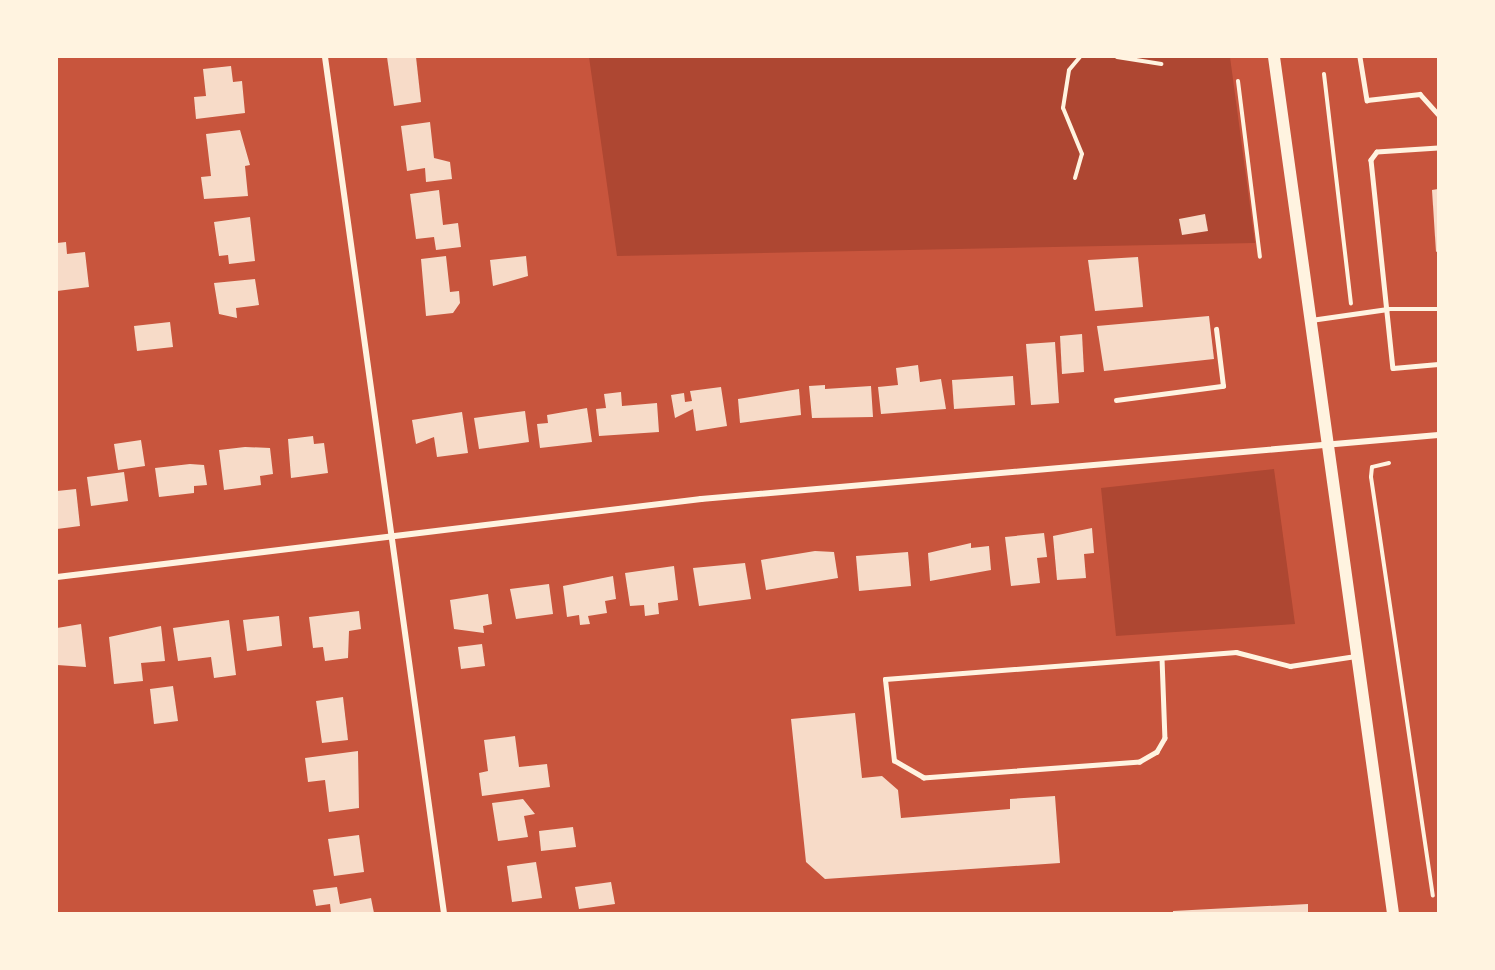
<!DOCTYPE html>
<html>
<head>
<meta charset="utf-8">
<style>
	body { margin:0 }
	#map { position:relative; width:1495px; height:970px; overflow:hidden; background:#c8553d; font-family:"Open Sans",sans-serif }
	div>[style] { position:absolute }
	.green>* { inset:0; background:#ae4732 }
	.building>* { inset:0; background:#f7dbc8 }
	.path>* { height:4px; margin:-2px; padding:0 2px; transform-origin:2px; border-radius:2px; background:#fff3e0 }
	.service>* { height:4.5px; margin:-2.25px; padding:0 2.25px; transform-origin:2.25px; border-radius:2.25px; background:#fff3e0 }
	.minor>* { height:6px; margin:-3px; padding:0 3px; transform-origin:3px; border-radius:3px; background:#fff3e0 }
	.secondary>* { height:12px; margin:-6px; padding:0 6px; transform-origin:6px; border-radius:6px; background:#fff3e0 }
	span { translate:-50% -50%; white-space:nowrap; text-align:center; line-height:1.15; -webkit-text-stroke:4.5px #fff3e0; paint-order:stroke }
	.frame { position:absolute; inset:0; border:58px solid #fff3e0; pointer-events:none }
</style>
</head>
<body>
<div id="map">
	<div class="green">
		<i style="clip-path:polygon(589px 57px,1230px 57px,1255px 243px,617px 256px)"></i>
		<i style="clip-path:polygon(1274px 469px,1295px 624px,1116px 636px,1101px 488px)"></i>
	</div>
	<div class="building">
		<i style="clip-path:polygon(387px 57px,416px 57px,421px 102px,394px 106px)"></i>
		<i style="clip-path:polygon(231px 66px,233px 82px,242px 81px,245px 113px,196px 119px,194px 97px,206px 96px,203px 69px)"></i>
		<i style="clip-path:polygon(430px 122px,434px 158px,450px 162px,452px 179px,426px 182px,425px 168px,407px 171px,401px 126px)"></i>
		<i style="clip-path:polygon(240px 130px,250px 165px,245px 166px,248px 196px,204px 199px,201px 177px,211px 176px,206px 134px)"></i>
		<i style="clip-path:polygon(1438px 189px,1438px 251px,1436px 252px,1432px 190px)"></i>
		<i style="clip-path:polygon(439px 190px,443px 225px,458px 223px,461px 247px,436px 250px,434px 237px,416px 239px,410px 194px)"></i>
		<i style="clip-path:polygon(1205px 214px,1208px 231px,1182px 235px,1179px 219px)"></i>
		<i style="clip-path:polygon(250px 217px,255px 261px,229px 264px,228px 255px,219px 256px,214px 222px)"></i>
		<i style="clip-path:polygon(66px 242px,67px 254px,85px 252px,89px 287px,57px 291px,57px 243px)"></i>
		<i style="clip-path:polygon(446px 256px,450px 292px,459px 291px,460px 303px,453px 313px,426px 316px,421px 259px)"></i>
		<i style="clip-path:polygon(526px 256px,528px 276px,493px 286px,490px 260px)"></i>
		<i style="clip-path:polygon(1138px 257px,1143px 307px,1095px 311px,1088px 260px)"></i>
		<i style="clip-path:polygon(255px 279px,259px 305px,236px 308px,237px 318px,219px 314px,214px 283px)"></i>
		<i style="clip-path:polygon(1209px 316px,1214px 359px,1104px 371px,1097px 326px)"></i>
		<i style="clip-path:polygon(170px 322px,173px 347px,137px 351px,134px 326px)"></i>
		<i style="clip-path:polygon(1082px 334px,1084px 372px,1062px 374px,1060px 336px)"></i>
		<i style="clip-path:polygon(1055px 342px,1059px 403px,1031px 405px,1026px 344px)"></i>
		<i style="clip-path:polygon(918px 365px,920px 382px,941px 379px,946px 409px,881px 414px,878px 387px,898px 385px,896px 368px)"></i>
		<i style="clip-path:polygon(1013px 376px,1015px 405px,954px 409px,952px 380px)"></i>
		<i style="clip-path:polygon(825px 385px,825px 389px,871px 386px,873px 417px,812px 418px,809px 386px)"></i>
		<i style="clip-path:polygon(721px 387px,727px 426px,696px 431px,693px 409px,675px 418px,671px 395px,684px 393px,685px 402px,692px 401px,690px 391px)"></i>
		<i style="clip-path:polygon(799px 389px,801px 415px,740px 423px,738px 399px)"></i>
		<i style="clip-path:polygon(621px 392px,622px 406px,657px 403px,659px 432px,599px 436px,596px 409px,606px 408px,604px 394px)"></i>
		<i style="clip-path:polygon(587px 408px,592px 442px,540px 448px,537px 424px,548px 423px,547px 415px)"></i>
		<i style="clip-path:polygon(525px 411px,529px 442px,479px 449px,474px 418px)"></i>
		<i style="clip-path:polygon(462px 412px,468px 453px,437px 457px,434px 437px,416px 444px,412px 420px)"></i>
		<i style="clip-path:polygon(313px 436px,314px 444px,324px 443px,328px 473px,291px 478px,288px 439px)"></i>
		<i style="clip-path:polygon(141px 440px,145px 466px,118px 470px,114px 444px)"></i>
		<i style="clip-path:polygon(245px 447px,270px 448px,273px 474px,260px 476px,261px 485px,224px 490px,219px 450px)"></i>
		<i style="clip-path:polygon(190px 464px,204px 465px,207px 485px,194px 486px,194px 493px,159px 497px,155px 468px)"></i>
		<i style="clip-path:polygon(124px 472px,128px 501px,91px 506px,87px 477px)"></i>
		<i style="clip-path:polygon(76px 489px,80px 526px,57px 529px,57px 491px)"></i>
		<i style="clip-path:polygon(1092px 528px,1094px 553px,1084px 554px,1086px 578px,1057px 580px,1053px 536px)"></i>
		<i style="clip-path:polygon(1044px 533px,1047px 557px,1037px 558px,1040px 583px,1011px 586px,1005px 537px)"></i>
		<i style="clip-path:polygon(971px 543px,971px 548px,989px 546px,991px 570px,930px 581px,928px 553px)"></i>
		<i style="clip-path:polygon(815px 551px,834px 552px,838px 578px,766px 590px,761px 560px)"></i>
		<i style="clip-path:polygon(908px 552px,911px 586px,859px 591px,856px 556px)"></i>
		<i style="clip-path:polygon(745px 563px,751px 599px,699px 606px,693px 568px)"></i>
		<i style="clip-path:polygon(674px 566px,678px 600px,658px 603px,659px 614px,645px 616px,644px 605px,630px 606px,625px 573px)"></i>
		<i style="clip-path:polygon(613px 576px,616px 599px,605px 601px,607px 613px,588px 616px,590px 624px,580px 625px,579px 615px,567px 617px,563px 586px)"></i>
		<i style="clip-path:polygon(549px 584px,553px 614px,516px 619px,510px 589px)"></i>
		<i style="clip-path:polygon(488px 594px,492px 624px,483px 626px,484px 633px,454px 629px,450px 600px)"></i>
		<i style="clip-path:polygon(359px 611px,361px 629px,349px 631px,348px 658px,325px 661px,323px 647px,313px 648px,309px 617px)"></i>
		<i style="clip-path:polygon(279px 616px,282px 646px,247px 651px,243px 620px)"></i>
		<i style="clip-path:polygon(229px 620px,236px 675px,214px 678px,211px 657px,178px 661px,173px 628px)"></i>
		<i style="clip-path:polygon(81px 624px,86px 667px,57px 665px,57px 628px)"></i>
		<i style="clip-path:polygon(161px 626px,165px 661px,141px 663px,143px 681px,114px 684px,109px 637px)"></i>
		<i style="clip-path:polygon(482px 644px,485px 666px,461px 669px,458px 647px)"></i>
		<i style="clip-path:polygon(173px 686px,178px 721px,154px 724px,150px 689px)"></i>
		<i style="clip-path:polygon(343px 697px,348px 740px,322px 743px,316px 701px)"></i>
		<i style="clip-path:polygon(855px 713px,862px 778px,882px 776px,898px 790px,901px 818px,1010px 809px,1010px 799px,1055px 796px,1060px 863px,825px 879px,806px 862px,791px 719px)"></i>
		<i style="clip-path:polygon(515px 736px,519px 767px,547px 764px,550px 787px,482px 796px,479px 773px,488px 771px,484px 740px)"></i>
		<i style="clip-path:polygon(358px 751px,359px 808px,329px 812px,325px 780px,308px 782px,305px 758px)"></i>
		<i style="clip-path:polygon(523px 799px,535px 814px,524px 816px,528px 837px,498px 841px,492px 803px)"></i>
		<i style="clip-path:polygon(573px 827px,576px 847px,541px 851px,539px 831px)"></i>
		<i style="clip-path:polygon(359px 835px,364px 872px,334px 876px,328px 839px)"></i>
		<i style="clip-path:polygon(536px 862px,542px 898px,512px 902px,507px 866px)"></i>
		<i style="clip-path:polygon(611px 882px,615px 904px,579px 909px,575px 887px)"></i>
		<i style="clip-path:polygon(337px 887px,340px 904px,371px 898px,374px 913px,331px 913px,330px 904px,316px 906px,313px 890px)"></i>
		<i style="clip-path:polygon(1308px 904px,1308px 913px,1173px 913px,1173px 911px)"></i>
	</div>
	<div class="path">
		<i style="left:1117px;top:57px;width:45px;rotate:9deg"></i>
		<i style="left:1324px;top:74px;width:231px;rotate:83.3deg"></i>
		<i style="left:1238px;top:81px;width:177px;rotate:82.9deg"></i>
		<i style="left:1075px;top:178px;width:25px;rotate:-74deg"></i>
		<i style="left:1082px;top:154px;width:50px;rotate:-112.4deg"></i>
		<i style="left:1063px;top:108px;width:38px;rotate:-81deg"></i>
		<i style="left:1069px;top:70px;width:17px;rotate:-50deg"></i>
		<i style="left:1389px;top:463px;width:17px;rotate:167deg"></i>
		<i style="left:1372px;top:467px;width:10px;rotate:96deg"></i>
		<i style="left:1371px;top:477px;width:423px;rotate:81.6deg"></i>
	</div>
	<div class="service">
		<i style="left:1360px;top:57px;width:44px;rotate:80.8deg"></i>
		<i style="left:1367px;top:100px;width:53px;rotate:-6.5deg"></i>
		<i style="left:1420px;top:94px;width:27px;rotate:48deg"></i>
		<i style="left:1438px;top:148px;width:61px;rotate:176.2deg"></i>
		<i style="left:1377px;top:152px;width:10px;rotate:127deg"></i>
		<i style="left:1371px;top:160px;width:209px;rotate:84deg"></i>
		<i style="left:1393px;top:368px;width:45px;rotate:-5.1deg"></i>
		<i style="left:1311px;top:320px;width:77px;rotate:-8.2deg"></i>
		<i style="left:1387px;top:309px;width:51px"></i>
		<i style="left:1116px;top:400px;width:108px;rotate:-7.5deg"></i>
		<i style="left:1223px;top:386px;width:57px;rotate:-97deg"></i>
		<i style="left:1162px;top:658px;width:80px;rotate:87.9deg"></i>
		<i style="left:1165px;top:738px;width:16px;rotate:120deg"></i>
		<i style="left:1157px;top:752px;width:20px;rotate:150deg"></i>
		<i style="left:1140px;top:762px;width:217px;rotate:175.8deg"></i>
		<i style="left:924px;top:778px;width:34px;rotate:-150deg"></i>
		<i style="left:894px;top:761px;width:82px;rotate:-96.3deg"></i>
		<i style="left:885px;top:679px;width:352px;rotate:-4.4deg"></i>
		<i style="left:1236px;top:652px;width:56px;rotate:14.5deg"></i>
		<i style="left:1290px;top:666px;width:66px;rotate:-8.7deg"></i>
	</div>
	<div class="minor">
		<i style="left:325px;top:57px;width:864px;rotate:82.09deg"></i>
		<i style="left:57px;top:577px;width:649px;rotate:-6.91deg"></i>
		<i style="left:701px;top:499px;width:740px;rotate:-4.96deg"></i>
	</div>
	<div class="secondary">
		<i style="left:1274px;top:57px;width:864px;rotate:82.09deg"></i>
	</div>
	<div class="frame"></div>
</div>
</body>
</html>
